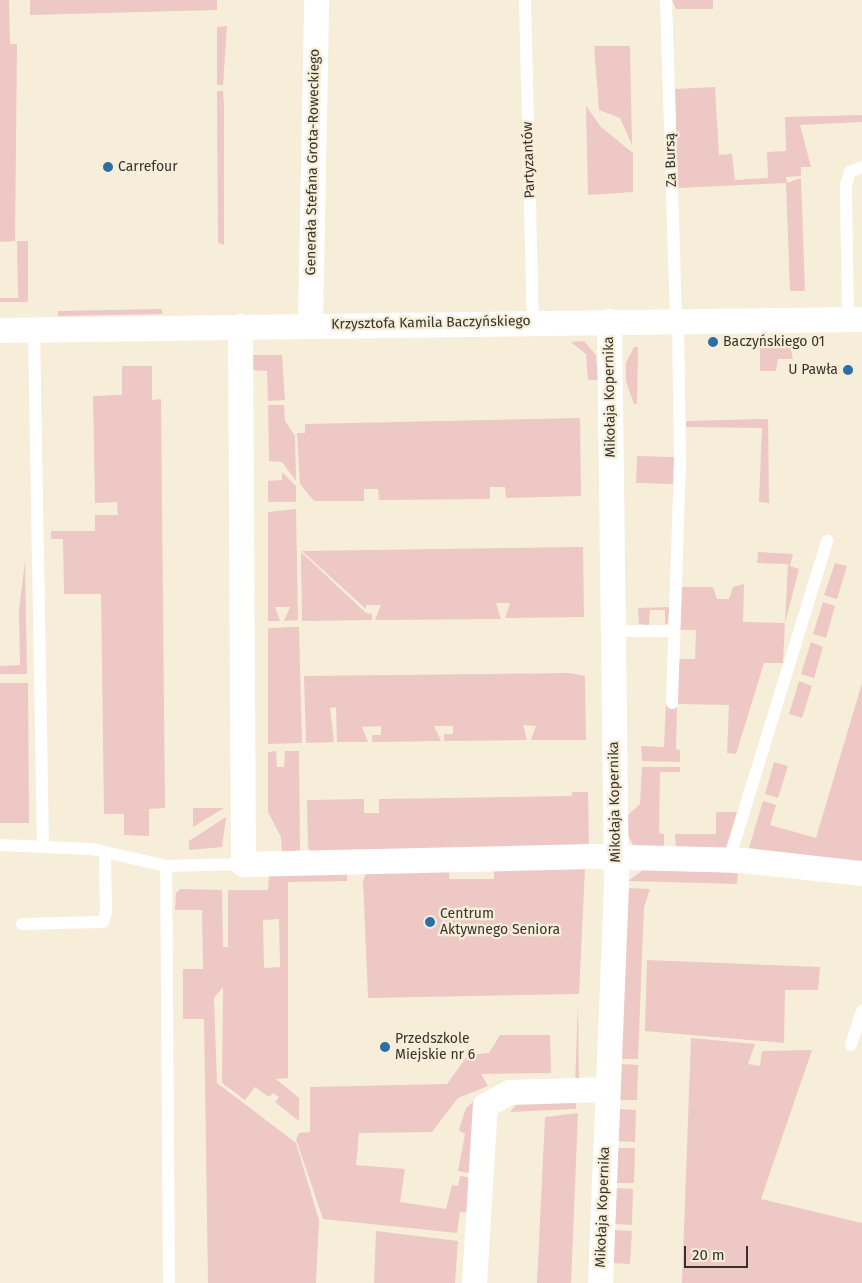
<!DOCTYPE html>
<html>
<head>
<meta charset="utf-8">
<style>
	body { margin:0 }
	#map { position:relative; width:862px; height:1283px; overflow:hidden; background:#f7eeda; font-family:"Fira Sans",sans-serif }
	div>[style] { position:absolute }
	.green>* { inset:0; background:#edc8c5 }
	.lane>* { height:12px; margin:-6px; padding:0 6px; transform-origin:6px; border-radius:6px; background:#fff }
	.street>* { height:25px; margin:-12.5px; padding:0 12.5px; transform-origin:12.5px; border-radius:12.5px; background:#fff }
	.dots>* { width:14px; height:14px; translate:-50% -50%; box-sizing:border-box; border:2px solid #f7eeda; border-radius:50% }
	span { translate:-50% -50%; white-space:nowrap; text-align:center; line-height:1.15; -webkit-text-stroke:4.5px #f7eeda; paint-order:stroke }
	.street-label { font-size:14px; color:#37332b }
	.poi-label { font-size:14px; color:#37332b }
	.left { translate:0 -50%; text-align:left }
	.right { translate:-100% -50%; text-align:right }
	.scale { position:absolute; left:684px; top:1246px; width:64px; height:22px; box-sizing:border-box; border:2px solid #37332b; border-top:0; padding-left:6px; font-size:15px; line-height:18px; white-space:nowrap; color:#37332b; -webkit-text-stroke:4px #f7eeda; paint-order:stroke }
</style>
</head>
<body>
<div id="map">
	<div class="green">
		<i style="clip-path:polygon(0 0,9px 0,10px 44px,17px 44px,15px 241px,0 242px)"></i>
		<i style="clip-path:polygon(30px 0,217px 0,217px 10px,30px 15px)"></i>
		<i style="clip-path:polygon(672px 0,713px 0,713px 9px,676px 9px)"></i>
		<i style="clip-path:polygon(227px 26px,223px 85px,217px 85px,217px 27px)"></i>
		<i style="clip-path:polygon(594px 46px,630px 46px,632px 145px,620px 118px,599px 110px)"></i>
		<i style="clip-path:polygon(715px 87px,719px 155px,732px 154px,735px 180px,768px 178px,767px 152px,786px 151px,785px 117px,862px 115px,862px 122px,800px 125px,811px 167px,801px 167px,801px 176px,786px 177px,787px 183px,801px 178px,805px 291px,790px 291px,786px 183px,678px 188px,675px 89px)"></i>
		<i style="clip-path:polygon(217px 91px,223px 91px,224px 106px,224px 245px,218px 243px)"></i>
		<i style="clip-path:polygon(586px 106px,601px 127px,633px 153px,633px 192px,588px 195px)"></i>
		<i style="clip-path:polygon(17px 241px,28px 241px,28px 302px,0 302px,0 298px,18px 298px)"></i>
		<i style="clip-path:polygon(162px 309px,162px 314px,58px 316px,58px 311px)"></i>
		<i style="clip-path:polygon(584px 341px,596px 355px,598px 380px,588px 380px,586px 354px,571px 342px)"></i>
		<i style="clip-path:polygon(760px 346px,790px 346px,793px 359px,778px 359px,776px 371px,760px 371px)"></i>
		<i style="clip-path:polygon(634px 347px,638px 347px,637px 404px,634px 404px,626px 381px,626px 363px)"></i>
		<i style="clip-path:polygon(250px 355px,282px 355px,285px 400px,268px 401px,267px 371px,252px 370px)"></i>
		<i style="clip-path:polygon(122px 366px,152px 366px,152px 400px,161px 399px,165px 808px,149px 809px,149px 836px,124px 835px,124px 814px,104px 814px,101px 594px,64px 594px,63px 539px,51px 539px,51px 531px,95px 531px,95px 515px,118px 515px,117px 502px,95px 503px,93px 396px,122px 395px)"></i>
		<i style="clip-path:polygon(268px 405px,284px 405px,285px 421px,295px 436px,296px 481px,282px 462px,269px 461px)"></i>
		<i style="clip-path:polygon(580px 418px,581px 496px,506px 498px,505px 487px,490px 487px,490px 499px,379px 500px,378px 489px,364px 489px,364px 501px,314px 501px,300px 484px,297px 433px,305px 433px,305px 424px)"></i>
		<i style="clip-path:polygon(768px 419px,769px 503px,759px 502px,762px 428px,686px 427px,686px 421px)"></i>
		<i style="clip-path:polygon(637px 456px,674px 457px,673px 484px,636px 483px)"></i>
		<i style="clip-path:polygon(282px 472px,296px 486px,296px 502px,268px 502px,268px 481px,282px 480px)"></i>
		<i style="clip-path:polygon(296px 509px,298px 620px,284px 621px,290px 607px,275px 607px,280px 621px,268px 621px,268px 512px)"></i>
		<i style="clip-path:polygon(583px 547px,584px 617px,505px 618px,510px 603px,496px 603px,501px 619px,375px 620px,381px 605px,366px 605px,366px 609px,302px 551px)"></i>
		<i style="clip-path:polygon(301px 552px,366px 613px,372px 614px,372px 620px,302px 621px)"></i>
		<i style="clip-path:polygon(758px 552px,793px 554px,790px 566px,799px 569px,785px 623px,783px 663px,764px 663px,736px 754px,727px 753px,729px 705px,677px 704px,676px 749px,680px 750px,680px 762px,642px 761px,641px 746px,664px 747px,666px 703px,677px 703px,679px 659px,695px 659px,696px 630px,680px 630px,682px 587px,713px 587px,717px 599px,729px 599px,733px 587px,744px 584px,743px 622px,785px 623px,788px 564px,757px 563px)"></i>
		<i style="clip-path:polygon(25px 561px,27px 674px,0 674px,0 666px,20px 665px,19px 610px)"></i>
		<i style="clip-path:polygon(835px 563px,847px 566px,837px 599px,824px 595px)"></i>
		<i style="clip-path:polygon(823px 602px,835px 606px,826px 638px,813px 634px)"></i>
		<i style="clip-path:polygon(669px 607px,668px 623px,665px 625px,665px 610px,650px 610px,649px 625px,639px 624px,638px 608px)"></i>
		<i style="clip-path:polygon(299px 627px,302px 743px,268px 744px,268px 628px)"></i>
		<i style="clip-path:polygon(811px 642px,823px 647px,814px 678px,801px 674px)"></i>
		<i style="clip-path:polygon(570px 673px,585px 676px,586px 740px,531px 740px,536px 726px,523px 725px,527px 740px,444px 741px,444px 734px,453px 734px,453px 726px,434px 726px,441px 741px,372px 742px,372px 735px,381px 735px,381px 726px,362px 727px,368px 742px,337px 742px,336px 707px,330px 708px,334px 742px,306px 743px,304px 676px)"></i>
		<i style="clip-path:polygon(799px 681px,812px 686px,802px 718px,789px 714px)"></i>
		<i style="clip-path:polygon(0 683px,28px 683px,29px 823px,0 823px)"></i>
		<i style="clip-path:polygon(862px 683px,862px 862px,749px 848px,763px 801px,776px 805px,770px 825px,816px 838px)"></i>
		<i style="clip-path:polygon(276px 751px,277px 767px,284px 767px,285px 751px,299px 751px,300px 850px,282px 853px,281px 837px,268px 812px,268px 752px)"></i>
		<i style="clip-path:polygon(774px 762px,788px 766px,778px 798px,765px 794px)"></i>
		<i style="clip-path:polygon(642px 767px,680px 767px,680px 772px,660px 772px,659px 833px,664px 834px,664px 851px,633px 845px,627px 833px,628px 815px,640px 804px)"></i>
		<i style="clip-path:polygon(572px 792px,588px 792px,589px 848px,311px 854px,308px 846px,307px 800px,364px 799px,364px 813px,379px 813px,379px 799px,572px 796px)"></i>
		<i style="clip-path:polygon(193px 808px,224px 808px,193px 827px)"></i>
		<i style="clip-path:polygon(716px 812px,737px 812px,726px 848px,676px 851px,675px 834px,716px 834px)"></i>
		<i style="clip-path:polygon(226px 817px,222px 847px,189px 850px,189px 841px)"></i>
		<i style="clip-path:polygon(585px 868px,579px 994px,368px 998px,363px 881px,366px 873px,449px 871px,449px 879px,494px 879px,494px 871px)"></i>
		<i style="clip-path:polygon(643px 870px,720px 870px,738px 874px,737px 884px,628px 881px)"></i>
		<i style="clip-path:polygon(evenodd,347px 873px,347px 881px,288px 882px,288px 1078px,276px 1079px,299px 1098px,299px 1121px,275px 1102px,279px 1097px,273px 1093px,269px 1097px,255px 1087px,245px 1100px,222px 1083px,223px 987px,214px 998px,217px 1083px,296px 1143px,319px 1220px,316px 1283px,208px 1283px,204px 1019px,183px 1019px,183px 969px,203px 969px,202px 910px,175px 910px,176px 893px,180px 889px,222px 890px,223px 947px,228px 947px,228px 890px,268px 890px,269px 875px,347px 873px,279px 919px,280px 967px,264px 968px,263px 920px,279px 919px)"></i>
		<i style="clip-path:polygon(626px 888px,650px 889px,644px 907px,638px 1059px,621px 1059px)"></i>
		<i style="clip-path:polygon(647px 960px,820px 967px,818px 990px,785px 990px,784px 1043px,645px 1031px)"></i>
		<i style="clip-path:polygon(578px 1002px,579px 1084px,575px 1084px)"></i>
		<i style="clip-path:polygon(500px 1035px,550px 1035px,551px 1073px,481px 1074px,488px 1086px,458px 1098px,432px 1132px,359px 1133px,356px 1165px,405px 1169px,400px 1202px,446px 1209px,452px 1185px,458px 1186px,460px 1176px,474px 1178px,472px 1213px,460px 1212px,457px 1233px,323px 1219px,296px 1139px,299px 1133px,310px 1132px,310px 1087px,447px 1084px,468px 1055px,489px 1053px)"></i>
		<i style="clip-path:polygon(691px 1038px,755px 1044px,748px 1064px,760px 1066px,762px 1051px,812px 1050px,761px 1199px,862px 1223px,862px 1283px,682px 1283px)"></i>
		<i style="clip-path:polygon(620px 1064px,638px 1065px,637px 1100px,619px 1100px)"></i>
		<i style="clip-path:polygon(577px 1094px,576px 1109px,510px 1112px,521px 1099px)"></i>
		<i style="clip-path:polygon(475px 1100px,474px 1174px,458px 1171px,465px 1134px,459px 1130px,466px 1108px)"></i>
		<i style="clip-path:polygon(618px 1109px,636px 1110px,635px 1142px,617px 1141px)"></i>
		<i style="clip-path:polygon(578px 1113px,571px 1283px,537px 1283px,545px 1117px)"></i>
		<i style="clip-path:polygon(616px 1148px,635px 1148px,634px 1183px,615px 1183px)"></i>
		<i style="clip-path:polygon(615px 1188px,633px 1189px,632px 1225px,613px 1224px)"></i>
		<i style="clip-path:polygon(614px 1230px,632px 1231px,630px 1264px,612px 1263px)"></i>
		<i style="clip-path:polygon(376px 1231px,458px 1241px,455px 1283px,374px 1283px)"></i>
	</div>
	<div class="lane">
		<i style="left:525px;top:0;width:321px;rotate:88.6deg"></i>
		<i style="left:666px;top:0;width:320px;rotate:88.2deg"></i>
		<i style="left:848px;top:319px;width:134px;rotate:-90.9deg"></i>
		<i style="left:846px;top:185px;width:14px;rotate:-73deg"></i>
		<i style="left:850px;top:172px;width:13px;rotate:-23deg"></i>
		<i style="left:34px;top:330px;width:515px;rotate:89deg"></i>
		<i style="left:612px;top:631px;width:62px"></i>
		<i style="left:672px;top:703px;width:236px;rotate:-88.1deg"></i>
		<i style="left:680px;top:467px;width:147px;rotate:-90.8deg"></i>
		<i style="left:0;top:845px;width:92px;rotate:2.5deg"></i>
		<i style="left:92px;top:849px;width:76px;rotate:12.9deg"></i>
		<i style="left:729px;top:860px;width:334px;rotate:-72.9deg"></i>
		<i style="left:22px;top:924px;width:81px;rotate:-1.4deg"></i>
		<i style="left:103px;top:922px;width:10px;rotate:-73deg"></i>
		<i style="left:106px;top:912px;width:60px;rotate:-91deg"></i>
		<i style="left:851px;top:1045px;width:36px;rotate:-72deg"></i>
		<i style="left:169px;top:1283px;width:417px;rotate:-90.4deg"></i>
		<i style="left:166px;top:866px;width:77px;rotate:-1.5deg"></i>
	</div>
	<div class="street">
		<i style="left:310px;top:324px;width:324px;rotate:-88.9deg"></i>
		<i style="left:240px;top:326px;width:538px;rotate:89.68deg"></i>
		<i style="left:243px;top:864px;width:349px;rotate:-1.3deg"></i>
		<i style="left:592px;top:856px;width:150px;rotate:1.5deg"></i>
		<i style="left:742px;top:860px;width:121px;rotate:6.2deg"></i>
		<i style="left:0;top:330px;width:862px;rotate:-0.73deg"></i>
		<i style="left:474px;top:1283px;width:178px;rotate:-86.5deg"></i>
		<i style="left:485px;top:1105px;width:27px;rotate:-28deg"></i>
		<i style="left:509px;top:1092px;width:98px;rotate:-1.8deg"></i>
		<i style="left:600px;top:1283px;width:399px;rotate:-87.7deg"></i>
		<i style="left:616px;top:884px;width:563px;rotate:-90.71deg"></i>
	</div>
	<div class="dots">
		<i style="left:108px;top:167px;background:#2b6fa5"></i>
		<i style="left:713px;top:342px;background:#2b6fa5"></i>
		<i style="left:848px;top:370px;background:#2b6fa5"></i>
		<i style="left:430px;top:922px;background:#2b6fa5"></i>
		<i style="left:385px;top:1047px;background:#2b6fa5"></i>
	</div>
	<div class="street-label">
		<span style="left:529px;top:160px;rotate:-92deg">Partyzantów</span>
		<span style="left:671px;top:160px;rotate:-92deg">Za Bursą</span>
		<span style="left:313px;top:162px;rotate:-89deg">Generała Stefana Grota-Roweckiego</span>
		<span style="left:431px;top:323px;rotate:-1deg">Krzysztofa Kamila Baczyńskiego</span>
		<span style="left:610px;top:397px;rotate:-91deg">Mikołaja Kopernika</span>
		<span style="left:615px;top:802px;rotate:-91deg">Mikołaja Kopernika</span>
		<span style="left:603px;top:1207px;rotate:-88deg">Mikołaja Kopernika</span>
	</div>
	<div class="poi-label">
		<span class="left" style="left:118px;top:167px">Carrefour</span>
		<span class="left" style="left:723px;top:342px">Baczyńskiego 01</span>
		<span class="right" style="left:838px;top:370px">U Pawła</span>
		<span class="left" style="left:440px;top:922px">Centrum<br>Aktywnego Seniora</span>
		<span class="left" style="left:395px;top:1047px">Przedszkole<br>Miejskie nr 6</span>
	</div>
	<div class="scale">20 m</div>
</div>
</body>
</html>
